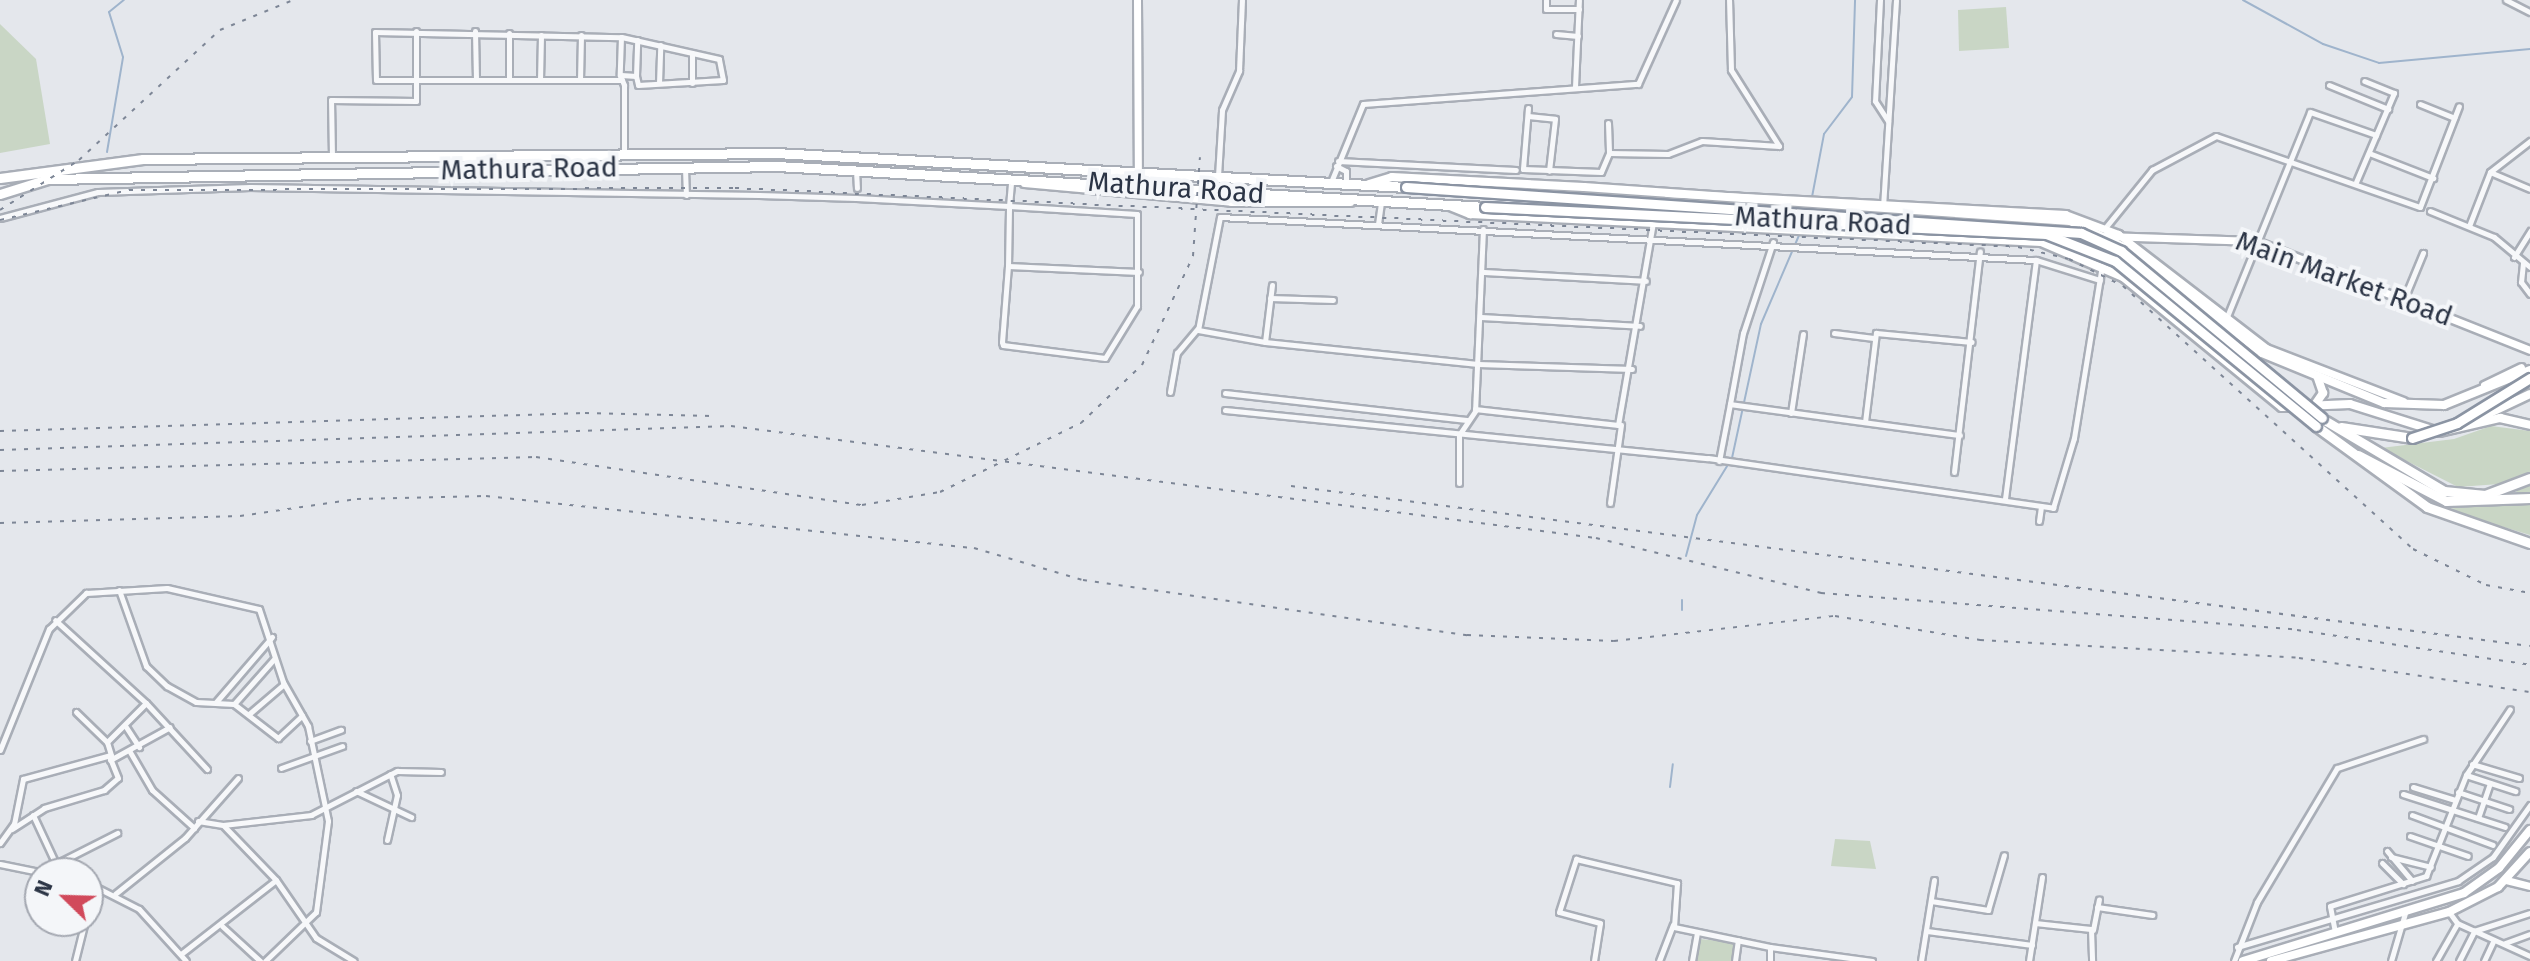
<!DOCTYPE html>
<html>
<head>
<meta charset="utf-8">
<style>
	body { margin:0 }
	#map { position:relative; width:2530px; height:961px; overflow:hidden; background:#e4e7ec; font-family:"Fira Sans",sans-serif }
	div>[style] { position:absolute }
	.green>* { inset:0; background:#c9d6c5 }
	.stream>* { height:2px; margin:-1px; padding:0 1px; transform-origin:1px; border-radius:1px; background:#9fb4cc }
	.roads { filter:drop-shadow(2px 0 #a9aeb7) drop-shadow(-2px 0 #a9aeb7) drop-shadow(0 2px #a9aeb7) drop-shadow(0 -2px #a9aeb7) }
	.street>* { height:5px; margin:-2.5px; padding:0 2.5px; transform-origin:2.5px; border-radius:2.5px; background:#f7f8fa }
	.secondary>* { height:7px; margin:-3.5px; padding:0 3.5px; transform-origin:3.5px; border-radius:3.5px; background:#fff }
	.primary>* { height:8px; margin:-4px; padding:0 4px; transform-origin:4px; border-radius:4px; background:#fff }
	.highway>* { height:9px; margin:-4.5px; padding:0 4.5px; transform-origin:4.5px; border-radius:4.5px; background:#fff }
	.rail>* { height:2px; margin-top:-1px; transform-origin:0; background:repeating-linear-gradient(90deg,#7d8696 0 4px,transparent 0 12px) }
	.bridges { filter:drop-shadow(2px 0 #8b94a3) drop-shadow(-2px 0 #8b94a3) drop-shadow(0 2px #8b94a3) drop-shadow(0 -2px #8b94a3) }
	.highway-bridge>* { height:9px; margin:-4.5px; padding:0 4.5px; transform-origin:4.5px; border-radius:4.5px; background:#fff }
	span { translate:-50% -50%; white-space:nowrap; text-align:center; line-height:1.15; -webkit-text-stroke:8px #f4f6f9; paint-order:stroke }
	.street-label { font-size:28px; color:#2b3445 }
	.north { position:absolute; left:24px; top:857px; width:80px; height:80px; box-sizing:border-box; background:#f4f6f9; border:2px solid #a4a8b1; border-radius:50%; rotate:293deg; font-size:22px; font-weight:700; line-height:32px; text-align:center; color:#2b3445 }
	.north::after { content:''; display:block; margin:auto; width:28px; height:36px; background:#d1495b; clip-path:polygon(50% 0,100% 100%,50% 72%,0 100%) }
</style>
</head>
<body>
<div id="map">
	<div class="green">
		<i style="clip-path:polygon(2006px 7px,2009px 48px,1959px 51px,1958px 10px)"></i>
		<i style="clip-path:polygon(0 24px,36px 59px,50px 144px,0 153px)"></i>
		<i style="clip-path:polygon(2491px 426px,2530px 431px,2530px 495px,2517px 493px,2513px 483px,2458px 487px,2381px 448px,2454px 439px)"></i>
		<i style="clip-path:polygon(2530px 502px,2530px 535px,2444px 509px,2526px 502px)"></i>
		<i style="clip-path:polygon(1835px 839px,1870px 841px,1876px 869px,1831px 866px)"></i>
		<i style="clip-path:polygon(1700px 939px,1738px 943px,1735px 961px,1696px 961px)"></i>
	</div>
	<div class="stream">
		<i style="left:2243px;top:0;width:91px;rotate:28.8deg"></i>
		<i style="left:2323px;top:44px;width:59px;rotate:18.7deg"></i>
		<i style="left:2379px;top:63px;width:152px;rotate:-5.3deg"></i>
		<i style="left:107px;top:152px;width:96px;rotate:-80.4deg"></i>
		<i style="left:123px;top:57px;width:47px;rotate:-107.3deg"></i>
		<i style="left:109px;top:12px;width:19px;rotate:-39deg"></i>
		<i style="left:1812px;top:197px;width:64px;rotate:-79.2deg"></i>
		<i style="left:1824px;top:134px;width:46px;rotate:-52.9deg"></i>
		<i style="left:1852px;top:97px;width:97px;rotate:-88.2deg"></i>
		<i style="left:1732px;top:458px;width:137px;rotate:-77.8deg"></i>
		<i style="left:1761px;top:324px;width:99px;rotate:-66.8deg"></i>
		<i style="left:1686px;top:556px;width:42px;rotate:-75deg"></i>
		<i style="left:1697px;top:515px;width:61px;rotate:-58.4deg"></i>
		<i style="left:1682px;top:610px;width:10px;rotate:-90deg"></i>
		<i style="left:1670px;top:787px;width:23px;rotate:-83deg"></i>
	</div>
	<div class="roads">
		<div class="street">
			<i style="left:1546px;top:0;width:9px;rotate:90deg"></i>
			<i style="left:1546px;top:9px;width:33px"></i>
			<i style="left:1880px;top:0;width:101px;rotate:92.8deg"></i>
			<i style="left:1875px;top:101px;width:24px;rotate:57deg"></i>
			<i style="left:2506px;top:0;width:27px;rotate:27deg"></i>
			<i style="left:475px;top:31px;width:49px;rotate:88.8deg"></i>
			<i style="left:1556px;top:34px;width:22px;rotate:5deg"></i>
			<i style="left:692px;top:53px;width:30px;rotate:90deg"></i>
			<i style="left:621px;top:75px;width:15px;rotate:4deg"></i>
			<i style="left:636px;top:76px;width:9px;rotate:77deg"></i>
			<i style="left:638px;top:85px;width:85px;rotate:-3.4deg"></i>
			<i style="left:723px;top:80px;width:21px;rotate:-101deg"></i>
			<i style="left:719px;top:59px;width:100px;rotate:-167.3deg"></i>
			<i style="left:636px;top:76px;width:36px;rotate:-88deg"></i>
			<i style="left:509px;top:80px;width:47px;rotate:-90deg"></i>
			<i style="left:540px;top:80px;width:45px;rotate:-88.7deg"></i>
			<i style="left:580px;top:80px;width:45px;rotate:-88.7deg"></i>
			<i style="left:622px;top:80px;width:246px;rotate:180deg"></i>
			<i style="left:376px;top:80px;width:48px;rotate:-91.2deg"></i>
			<i style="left:375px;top:32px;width:246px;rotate:1.2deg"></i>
			<i style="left:621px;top:37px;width:38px;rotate:92deg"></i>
			<i style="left:620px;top:75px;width:11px;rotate:68deg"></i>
			<i style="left:624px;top:85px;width:69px;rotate:90deg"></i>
			<i style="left:659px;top:83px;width:38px;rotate:-88deg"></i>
			<i style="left:2329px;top:85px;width:64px;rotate:22.1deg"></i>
			<i style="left:1575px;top:87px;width:87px;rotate:-87.4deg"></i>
			<i style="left:2420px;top:104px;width:37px;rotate:22deg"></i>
			<i style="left:1528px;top:108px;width:61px;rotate:94.7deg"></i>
			<i style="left:1523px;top:169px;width:78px;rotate:2.2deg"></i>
			<i style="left:1601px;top:172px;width:21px;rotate:-67deg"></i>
			<i style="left:1609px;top:153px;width:59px;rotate:1deg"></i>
			<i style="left:1668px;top:154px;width:36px;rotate:-21deg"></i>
			<i style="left:1702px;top:141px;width:77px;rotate:3.7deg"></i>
			<i style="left:1779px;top:146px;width:90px;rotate:-122.3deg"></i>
			<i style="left:1731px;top:70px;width:70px;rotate:-91.6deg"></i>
			<i style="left:1528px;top:116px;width:27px;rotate:6deg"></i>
			<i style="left:1555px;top:119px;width:52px;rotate:96.6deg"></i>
			<i style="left:1608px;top:123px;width:30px;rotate:88deg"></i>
			<i style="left:2369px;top:153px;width:69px;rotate:21.3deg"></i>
			<i style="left:332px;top:156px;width:56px;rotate:-91deg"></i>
			<i style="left:331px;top:100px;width:85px;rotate:0.7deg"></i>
			<i style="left:416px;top:101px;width:70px;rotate:-90deg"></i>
			<i style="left:1338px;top:161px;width:178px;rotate:2.9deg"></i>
			<i style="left:1336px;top:166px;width:11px;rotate:27deg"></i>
			<i style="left:1346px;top:171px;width:12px;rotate:90deg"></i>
			<i style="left:685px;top:168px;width:27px;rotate:88deg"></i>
			<i style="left:856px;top:170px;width:18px;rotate:87deg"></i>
			<i style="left:2490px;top:172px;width:43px;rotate:23deg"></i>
			<i style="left:1218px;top:176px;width:66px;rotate:-86.5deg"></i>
			<i style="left:1222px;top:110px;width:43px;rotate:-66.4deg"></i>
			<i style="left:1239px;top:71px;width:71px;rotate:-87.6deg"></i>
			<i style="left:1331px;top:182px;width:84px;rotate:-67.7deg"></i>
			<i style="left:1363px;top:104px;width:276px;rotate:-4.2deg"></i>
			<i style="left:1638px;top:84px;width:92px;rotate:-65.7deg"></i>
			<i style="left:2356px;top:182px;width:97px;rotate:-66.9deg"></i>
			<i style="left:2394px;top:93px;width:32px;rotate:-158deg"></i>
			<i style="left:1883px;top:207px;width:207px;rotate:-86.4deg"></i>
			<i style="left:2430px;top:211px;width:69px;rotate:22.1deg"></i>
			<i style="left:2494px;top:237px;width:47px;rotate:39.8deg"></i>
			<i style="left:0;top:218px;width:101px;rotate:-14.9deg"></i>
			<i style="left:98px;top:192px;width:152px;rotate:-1.9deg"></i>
			<i style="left:250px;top:187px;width:509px;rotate:0.9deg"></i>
			<i style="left:759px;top:195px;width:97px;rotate:1.8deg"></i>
			<i style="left:856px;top:198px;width:153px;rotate:3deg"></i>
			<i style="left:1009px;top:206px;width:128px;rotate:3.6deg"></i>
			<i style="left:1137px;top:214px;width:92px;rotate:90deg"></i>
			<i style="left:1137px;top:306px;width:61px;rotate:121.6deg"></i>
			<i style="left:1105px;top:358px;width:103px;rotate:-172.7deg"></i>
			<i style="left:1003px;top:345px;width:3px;rotate:-108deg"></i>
			<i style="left:1002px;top:342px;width:76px;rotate:-85.5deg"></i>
			<i style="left:1008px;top:266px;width:60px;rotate:-89deg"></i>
			<i style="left:1009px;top:206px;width:25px;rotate:-85deg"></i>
			<i style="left:1378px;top:224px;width:22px;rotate:-82deg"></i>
			<i style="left:2469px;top:226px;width:58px;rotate:-68.7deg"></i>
			<i style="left:2490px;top:172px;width:51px;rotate:-37.8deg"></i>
			<i style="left:2105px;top:228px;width:75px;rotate:-51deg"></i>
			<i style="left:2152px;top:170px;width:72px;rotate:-28deg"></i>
			<i style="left:2216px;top:136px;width:216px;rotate:19.2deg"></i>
			<i style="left:2420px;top:207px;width:108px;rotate:-68.9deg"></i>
			<i style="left:1483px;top:229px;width:180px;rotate:92.5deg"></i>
			<i style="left:1475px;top:409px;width:144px;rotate:6.4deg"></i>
			<i style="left:1618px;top:425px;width:205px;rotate:-80.2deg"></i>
			<i style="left:1773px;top:242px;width:96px;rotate:108.2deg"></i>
			<i style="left:1743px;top:333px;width:72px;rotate:100.4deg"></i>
			<i style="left:1730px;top:404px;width:232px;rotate:7.7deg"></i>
			<i style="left:2514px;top:257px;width:31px;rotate:-58deg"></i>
			<i style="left:2036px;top:260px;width:67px;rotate:17.4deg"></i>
			<i style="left:2523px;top:263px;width:19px;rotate:96deg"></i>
			<i style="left:2521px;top:282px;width:15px;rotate:53deg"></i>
			<i style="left:1008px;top:266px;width:131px;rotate:2.6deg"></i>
			<i style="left:1482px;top:272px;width:164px;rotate:3.1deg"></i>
			<i style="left:1272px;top:285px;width:57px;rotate:97deg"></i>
			<i style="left:1265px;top:342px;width:214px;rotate:5.9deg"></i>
			<i style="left:1478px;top:364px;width:154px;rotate:1.9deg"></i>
			<i style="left:1270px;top:298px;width:63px;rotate:1.8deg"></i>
			<i style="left:2404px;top:299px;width:50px;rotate:-67.6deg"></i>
			<i style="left:1481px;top:317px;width:159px;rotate:3.2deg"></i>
			<i style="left:2226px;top:319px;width:223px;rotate:-67.9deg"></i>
			<i style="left:2310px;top:112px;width:70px;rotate:19.2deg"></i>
			<i style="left:1834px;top:333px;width:40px;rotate:7.1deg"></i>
			<i style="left:1265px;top:342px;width:68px;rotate:-169.8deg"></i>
			<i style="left:1198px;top:330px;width:115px;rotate:-79deg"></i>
			<i style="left:1220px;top:217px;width:817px;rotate:3.02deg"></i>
			<i style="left:2036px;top:260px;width:241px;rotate:97.4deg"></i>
			<i style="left:1170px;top:392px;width:40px;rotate:-80deg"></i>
			<i style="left:1177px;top:353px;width:31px;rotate:-50deg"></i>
			<i style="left:1225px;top:393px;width:243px;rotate:6.4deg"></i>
			<i style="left:1225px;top:410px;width:485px;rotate:5.7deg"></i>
			<i style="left:1708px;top:458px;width:349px;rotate:8.2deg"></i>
			<i style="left:2053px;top:508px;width:73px;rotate:-73.3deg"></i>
			<i style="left:2074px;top:438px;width:174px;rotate:-80.8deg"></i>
			<i style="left:1791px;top:413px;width:80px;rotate:-81.4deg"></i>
			<i style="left:1865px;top:422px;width:90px;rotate:-83deg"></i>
			<i style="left:1876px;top:333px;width:96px;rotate:5.4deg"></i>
			<i style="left:1719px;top:461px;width:58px;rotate:-79.1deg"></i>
			<i style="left:1954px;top:472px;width:222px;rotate:-83.3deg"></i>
			<i style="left:1459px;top:483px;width:48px;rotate:-90deg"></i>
			<i style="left:1459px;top:435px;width:30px;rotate:-56deg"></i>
			<i style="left:1610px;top:503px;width:79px;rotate:-82deg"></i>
			<i style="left:2039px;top:521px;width:15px;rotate:-82deg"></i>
			<i style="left:119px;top:590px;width:81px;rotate:70.4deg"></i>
			<i style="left:146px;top:666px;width:29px;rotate:44deg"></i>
			<i style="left:167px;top:686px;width:33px;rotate:29deg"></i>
			<i style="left:196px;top:702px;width:38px;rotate:3deg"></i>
			<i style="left:234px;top:704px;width:56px;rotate:37.7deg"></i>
			<i style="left:278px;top:738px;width:33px;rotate:-43deg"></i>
			<i style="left:216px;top:702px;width:86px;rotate:-49.3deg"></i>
			<i style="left:146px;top:703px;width:90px;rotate:47.3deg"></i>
			<i style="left:234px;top:704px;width:60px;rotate:-48.4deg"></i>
			<i style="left:76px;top:712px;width:43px;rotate:44.1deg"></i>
			<i style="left:249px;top:714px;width:46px;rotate:-40.6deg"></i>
			<i style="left:126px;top:727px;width:24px;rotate:57deg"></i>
			<i style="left:310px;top:741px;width:33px;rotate:-20deg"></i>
			<i style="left:0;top:750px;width:131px;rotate:-68deg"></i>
			<i style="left:49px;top:629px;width:52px;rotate:-44.2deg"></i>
			<i style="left:86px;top:593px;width:81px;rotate:-3.5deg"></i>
			<i style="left:167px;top:588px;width:94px;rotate:12.9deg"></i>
			<i style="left:259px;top:609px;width:77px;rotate:71.8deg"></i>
			<i style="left:283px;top:682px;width:51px;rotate:60.4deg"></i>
			<i style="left:308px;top:726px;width:97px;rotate:78.1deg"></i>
			<i style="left:328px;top:821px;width:92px;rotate:97.5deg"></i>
			<i style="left:316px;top:912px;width:71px;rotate:136.1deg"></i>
			<i style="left:130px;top:752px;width:44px;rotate:59.9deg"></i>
			<i style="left:152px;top:790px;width:57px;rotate:42.1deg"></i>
			<i style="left:110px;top:760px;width:68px;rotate:-28.8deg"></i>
			<i style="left:2472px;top:764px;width:49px;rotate:16.6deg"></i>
			<i style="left:281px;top:768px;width:65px;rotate:-19.8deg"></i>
			<i style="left:2466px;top:775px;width:52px;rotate:18.1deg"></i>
			<i style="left:2413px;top:787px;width:44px;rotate:17.2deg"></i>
			<i style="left:356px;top:791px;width:61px;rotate:25.3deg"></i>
			<i style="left:2458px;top:792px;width:54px;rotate:18.4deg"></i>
			<i style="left:2403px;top:794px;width:107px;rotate:17.9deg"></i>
			<i style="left:33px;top:815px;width:64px;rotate:65deg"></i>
			<i style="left:2412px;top:815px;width:86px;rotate:20.3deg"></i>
			<i style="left:2478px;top:818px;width:37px;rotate:-71deg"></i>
			<i style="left:198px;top:821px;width:25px;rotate:9deg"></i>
			<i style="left:223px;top:825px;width:89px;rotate:-6.5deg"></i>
			<i style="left:311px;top:815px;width:97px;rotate:-27.1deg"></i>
			<i style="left:397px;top:771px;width:44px;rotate:1.3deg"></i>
			<i style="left:224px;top:826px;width:75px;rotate:46.1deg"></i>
			<i style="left:276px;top:880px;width:70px;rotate:55.4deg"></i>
			<i style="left:316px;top:938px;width:44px;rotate:31.2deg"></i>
			<i style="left:12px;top:829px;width:38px;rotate:-33deg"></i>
			<i style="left:44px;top:808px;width:63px;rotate:-16.7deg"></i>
			<i style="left:104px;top:790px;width:18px;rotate:-41deg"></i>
			<i style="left:118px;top:778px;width:24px;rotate:-112deg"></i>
			<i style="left:2410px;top:836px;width:61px;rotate:19deg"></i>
			<i style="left:387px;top:840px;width:46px;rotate:-77.5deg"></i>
			<i style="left:397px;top:795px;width:22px;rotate:-108deg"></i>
			<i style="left:0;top:843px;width:24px;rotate:-54deg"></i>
			<i style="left:14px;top:824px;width:46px;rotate:-78.7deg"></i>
			<i style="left:23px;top:779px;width:91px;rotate:-15.3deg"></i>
			<i style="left:111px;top:755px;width:14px;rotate:-107deg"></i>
			<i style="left:107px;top:742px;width:55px;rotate:-45deg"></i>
			<i style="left:146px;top:703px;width:123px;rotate:-137.6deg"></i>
			<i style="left:2387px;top:851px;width:39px;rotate:50deg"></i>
			<i style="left:2391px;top:857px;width:41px;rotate:14deg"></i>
			<i style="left:2382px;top:863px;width:30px;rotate:45deg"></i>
			<i style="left:0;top:864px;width:45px;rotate:11.6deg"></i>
			<i style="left:54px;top:865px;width:71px;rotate:-26.9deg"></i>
			<i style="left:88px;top:883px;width:57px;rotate:27deg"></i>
			<i style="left:139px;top:909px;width:70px;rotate:47.9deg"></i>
			<i style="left:115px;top:894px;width:90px;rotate:-38.7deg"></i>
			<i style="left:185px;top:838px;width:80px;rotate:-48.5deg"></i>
			<i style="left:1931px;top:901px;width:58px;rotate:9deg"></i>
			<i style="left:1988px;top:910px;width:57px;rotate:-73.8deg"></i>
			<i style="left:2097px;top:907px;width:56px;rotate:8.3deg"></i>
			<i style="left:88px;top:911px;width:28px;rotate:-75deg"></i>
			<i style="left:2449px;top:912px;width:14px;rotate:54deg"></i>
			<i style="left:2457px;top:923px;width:80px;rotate:24.3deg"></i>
			<i style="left:2035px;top:923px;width:56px;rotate:6.1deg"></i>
			<i style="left:2091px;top:929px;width:32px;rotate:88deg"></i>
			<i style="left:222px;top:926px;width:52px;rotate:42.6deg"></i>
			<i style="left:2093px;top:930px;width:31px;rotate:-79deg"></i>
			<i style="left:1927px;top:931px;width:106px;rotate:7.6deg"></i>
			<i style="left:2335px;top:932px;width:26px;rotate:-101deg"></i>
			<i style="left:2330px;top:906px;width:101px;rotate:-17.4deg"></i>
			<i style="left:2426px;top:876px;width:109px;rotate:-68.4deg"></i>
			<i style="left:2466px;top:775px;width:79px;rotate:-56.3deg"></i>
			<i style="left:2505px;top:943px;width:27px;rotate:-20deg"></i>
			<i style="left:1770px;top:947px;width:103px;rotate:7.8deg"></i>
			<i style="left:2237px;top:947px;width:231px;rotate:-16.6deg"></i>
			<i style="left:2458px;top:881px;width:42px;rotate:-34.4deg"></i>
			<i style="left:2493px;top:857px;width:64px;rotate:-54.6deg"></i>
			<i style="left:181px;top:954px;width:120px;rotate:-37.9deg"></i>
			<i style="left:75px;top:961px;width:41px;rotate:-76deg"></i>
			<i style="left:1594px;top:961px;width:38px;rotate:-81deg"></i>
			<i style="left:1600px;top:923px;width:42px;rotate:-165deg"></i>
			<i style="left:1559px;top:912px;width:56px;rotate:-72.2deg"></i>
			<i style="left:1576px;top:859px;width:104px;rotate:13.4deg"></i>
			<i style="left:1677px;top:883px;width:44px;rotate:93.9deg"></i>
			<i style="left:1674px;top:927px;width:98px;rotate:11.8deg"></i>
			<i style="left:1770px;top:947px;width:14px;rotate:90deg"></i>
			<i style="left:1659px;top:961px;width:39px;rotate:-69deg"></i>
			<i style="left:1692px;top:961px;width:29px;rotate:-80deg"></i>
			<i style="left:1735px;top:961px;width:21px;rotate:-82deg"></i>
			<i style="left:1921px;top:961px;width:82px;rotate:-80.9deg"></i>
			<i style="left:2029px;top:961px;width:85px;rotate:-81.2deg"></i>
			<i style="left:2234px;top:961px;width:63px;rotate:-68.7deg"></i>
			<i style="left:2257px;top:902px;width:156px;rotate:-59.2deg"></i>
			<i style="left:2337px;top:768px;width:91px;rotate:-18.6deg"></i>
			<i style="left:2391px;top:961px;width:50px;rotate:-73.7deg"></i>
			<i style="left:2436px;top:961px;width:43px;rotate:-60.4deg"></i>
			<i style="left:2459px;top:961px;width:34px;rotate:-63deg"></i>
			<i style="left:2474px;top:931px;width:59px;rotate:-17.8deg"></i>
			<i style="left:2484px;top:961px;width:23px;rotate:-65deg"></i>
		</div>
		<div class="secondary">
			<i style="left:1137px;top:0;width:172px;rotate:89.7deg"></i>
			<i style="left:1024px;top:183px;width:208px;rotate:5.2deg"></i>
			<i style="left:1231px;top:202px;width:119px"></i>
			<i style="left:1667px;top:193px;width:399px;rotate:3deg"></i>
			<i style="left:2065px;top:214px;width:57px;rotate:20.7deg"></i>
			<i style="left:2118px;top:234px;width:187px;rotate:37.6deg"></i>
			<i style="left:2266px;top:348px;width:147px;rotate:21.1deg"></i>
			<i style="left:2105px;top:236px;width:151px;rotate:1.9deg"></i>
			<i style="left:2256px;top:241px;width:295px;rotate:21.7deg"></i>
			<i style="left:2484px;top:385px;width:41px;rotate:-25.9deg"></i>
			<i style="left:2506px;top:880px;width:25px;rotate:14deg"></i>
		</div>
		<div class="primary">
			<i style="left:1369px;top:184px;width:24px;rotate:-17deg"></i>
			<i style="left:1392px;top:177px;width:192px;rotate:3deg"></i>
			<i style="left:1584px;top:187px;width:487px;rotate:4deg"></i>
			<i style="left:2070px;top:221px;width:69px;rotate:25.8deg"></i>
			<i style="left:2132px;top:251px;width:165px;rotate:38.1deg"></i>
			<i style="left:2262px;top:353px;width:132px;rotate:22.3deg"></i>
			<i style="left:2384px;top:403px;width:60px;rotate:1.9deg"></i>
			<i style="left:2444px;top:405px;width:93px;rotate:-22.1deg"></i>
			<i style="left:1450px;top:206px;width:22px;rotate:22deg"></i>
			<i style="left:1470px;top:214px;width:572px;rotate:2.81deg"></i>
			<i style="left:2041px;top:242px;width:89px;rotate:23.1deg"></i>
			<i style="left:2123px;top:277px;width:205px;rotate:39.3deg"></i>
			<i style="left:2282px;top:407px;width:68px;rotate:-2.5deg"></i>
			<i style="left:2350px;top:404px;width:93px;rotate:17.5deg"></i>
			<i style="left:2439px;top:432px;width:63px;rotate:-12.9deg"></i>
			<i style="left:2500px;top:418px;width:31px;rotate:13deg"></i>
			<i style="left:2314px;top:406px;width:16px;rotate:-55deg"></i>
			<i style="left:2323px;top:393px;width:18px;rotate:-109deg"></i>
			<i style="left:2471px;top:422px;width:65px;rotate:-25.4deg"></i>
			<i style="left:2243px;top:961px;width:231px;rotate:-17.1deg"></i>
			<i style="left:2464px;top:893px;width:43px;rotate:-35.5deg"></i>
			<i style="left:2499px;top:868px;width:49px;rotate:-50.8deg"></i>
			<i style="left:2271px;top:961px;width:185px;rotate:-15.4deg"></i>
			<i style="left:2449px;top:912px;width:55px;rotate:-27deg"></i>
			<i style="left:2498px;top:887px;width:47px;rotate:-47.6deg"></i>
		</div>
		<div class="highway">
			<i style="left:0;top:178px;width:144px;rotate:-7.6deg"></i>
			<i style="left:143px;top:159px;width:632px;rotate:-0.54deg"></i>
			<i style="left:775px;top:153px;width:632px;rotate:3.08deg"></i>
			<i style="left:0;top:194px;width:50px;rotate:-17.4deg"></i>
			<i style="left:48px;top:179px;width:729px;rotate:-1.02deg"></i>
			<i style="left:777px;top:166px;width:709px;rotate:3.31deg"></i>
			<i style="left:2326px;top:421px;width:137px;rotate:30.7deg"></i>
			<i style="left:2444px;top:491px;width:41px;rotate:5.6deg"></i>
			<i style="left:2485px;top:495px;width:48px;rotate:-20.7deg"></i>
			<i style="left:2316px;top:426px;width:137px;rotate:36.1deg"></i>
			<i style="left:2427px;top:507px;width:109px;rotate:19.3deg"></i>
			<i style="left:2341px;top:427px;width:72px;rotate:8.8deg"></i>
			<i style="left:2358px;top:455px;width:99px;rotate:27.6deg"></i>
			<i style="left:2446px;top:501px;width:84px;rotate:-2deg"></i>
		</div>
	</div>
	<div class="rail">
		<i style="left:0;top:210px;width:93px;rotate:-32.3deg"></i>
		<i style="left:79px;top:160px;width:192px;rotate:-42.7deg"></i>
		<i style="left:220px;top:30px;width:79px;rotate:-22.3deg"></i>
		<i style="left:0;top:220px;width:132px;rotate:-13.1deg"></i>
		<i style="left:129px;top:190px;width:606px;rotate:-0.19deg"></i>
		<i style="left:735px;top:188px;width:1284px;rotate:2.63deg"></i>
		<i style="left:2018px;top:247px;width:52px;rotate:13.2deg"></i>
		<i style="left:2069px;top:259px;width:60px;rotate:26.6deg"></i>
		<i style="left:2123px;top:286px;width:391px;rotate:42.2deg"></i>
		<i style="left:2413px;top:549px;width:81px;rotate:26.3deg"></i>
		<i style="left:2486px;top:585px;width:45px;rotate:10.3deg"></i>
		<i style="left:0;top:431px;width:585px;rotate:-1.76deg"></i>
		<i style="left:585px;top:413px;width:127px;rotate:1.4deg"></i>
		<i style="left:0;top:450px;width:731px;rotate:-1.88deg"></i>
		<i style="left:731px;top:426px;width:872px;rotate:7.38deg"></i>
		<i style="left:1596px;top:538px;width:232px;rotate:13.7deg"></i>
		<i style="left:1821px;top:593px;width:477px;rotate:4.4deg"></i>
		<i style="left:2297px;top:630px;width:236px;rotate:8.5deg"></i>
		<i style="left:0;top:471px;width:536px;rotate:-1.5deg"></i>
		<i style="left:536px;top:457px;width:330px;rotate:8.4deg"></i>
		<i style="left:862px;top:505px;width:79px;rotate:-9.5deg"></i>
		<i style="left:940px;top:492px;width:157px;rotate:-26.1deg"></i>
		<i style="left:1081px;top:423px;width:84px;rotate:-43.6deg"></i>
		<i style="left:1142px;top:365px;width:120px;rotate:-64.9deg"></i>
		<i style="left:1193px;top:256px;width:99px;rotate:-86deg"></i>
		<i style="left:1291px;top:486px;width:1249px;rotate:7.36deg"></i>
		<i style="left:0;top:523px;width:240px;rotate:-1.7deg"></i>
		<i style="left:240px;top:516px;width:118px;rotate:-8.3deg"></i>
		<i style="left:357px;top:499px;width:129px;rotate:-1.3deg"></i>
		<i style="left:486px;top:496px;width:491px;rotate:6.1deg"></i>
		<i style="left:974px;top:548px;width:114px;rotate:16.4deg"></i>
		<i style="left:1083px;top:580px;width:388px;rotate:8.2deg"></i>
		<i style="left:1467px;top:635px;width:147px;rotate:2.3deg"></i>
		<i style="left:1614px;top:641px;width:222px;rotate:-6.5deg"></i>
		<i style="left:1835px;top:616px;width:147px;rotate:9.4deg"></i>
		<i style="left:1980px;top:640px;width:320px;rotate:3.2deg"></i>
		<i style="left:2299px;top:658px;width:233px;rotate:8.4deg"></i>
	</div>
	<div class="bridges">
		<div class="highway-bridge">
			<i style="left:1406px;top:187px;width:677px;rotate:3.9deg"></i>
			<i style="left:2081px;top:233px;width:44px;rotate:24.2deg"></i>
			<i style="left:2121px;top:251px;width:261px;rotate:39.7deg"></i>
			<i style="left:1485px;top:207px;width:562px;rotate:2.76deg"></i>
			<i style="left:2046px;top:234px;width:74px;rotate:21.4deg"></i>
			<i style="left:2115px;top:261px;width:260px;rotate:39.4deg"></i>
			<i style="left:2412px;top:438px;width:47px;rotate:-18.4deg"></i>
			<i style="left:2457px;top:423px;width:86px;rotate:-31.7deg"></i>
		</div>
	</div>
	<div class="street-label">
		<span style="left:529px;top:169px;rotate:-1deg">Mathura Road</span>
		<span style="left:1176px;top:188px;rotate:4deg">Mathura Road</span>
		<span style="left:1823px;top:221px;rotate:3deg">Mathura Road</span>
		<span style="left:2344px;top:279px;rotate:20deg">Main Market Road</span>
	</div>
	<div class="north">N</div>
</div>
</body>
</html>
